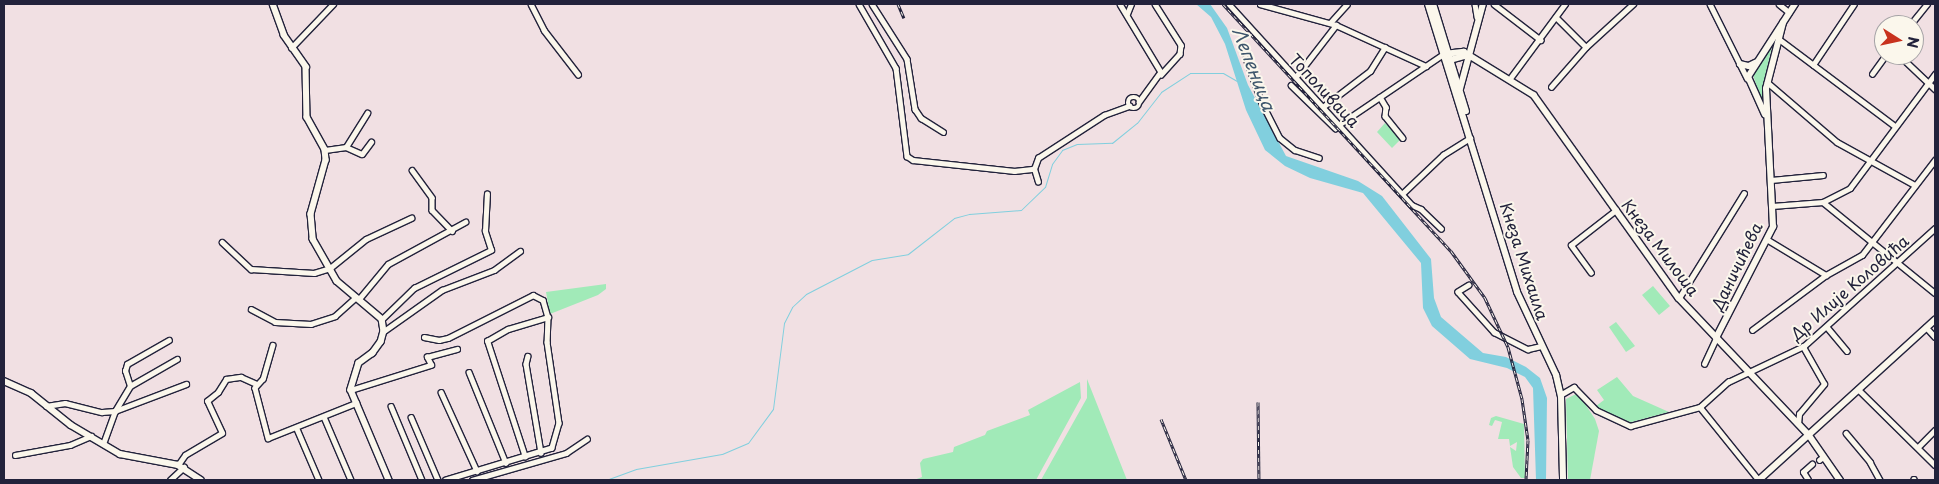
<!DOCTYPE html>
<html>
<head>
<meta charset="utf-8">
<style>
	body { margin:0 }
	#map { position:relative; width:1939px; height:484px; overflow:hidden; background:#f1e0e3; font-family:"Playpen Sans",sans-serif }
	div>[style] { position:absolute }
	.green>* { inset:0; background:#a1eab8 }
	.water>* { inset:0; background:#81cfde }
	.stream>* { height:1px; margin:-0.5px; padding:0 0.5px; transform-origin:0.5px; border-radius:0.5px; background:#81cfde }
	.roads { filter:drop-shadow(1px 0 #22223b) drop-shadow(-1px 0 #22223b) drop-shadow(0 1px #22223b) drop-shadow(0 -1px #22223b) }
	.minor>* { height:4.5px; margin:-2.25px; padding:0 2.25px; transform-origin:2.25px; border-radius:2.25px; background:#fbf7ec }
	.minor>.ring { margin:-2.25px; padding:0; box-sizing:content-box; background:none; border:4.5px solid #fbf7ec; border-radius:50% }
	.tertiary>* { height:5.5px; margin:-2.75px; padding:0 2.75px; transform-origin:2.75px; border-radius:2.75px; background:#fbf7ec }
	.secondary>* { height:6px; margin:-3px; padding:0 3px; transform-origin:3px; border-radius:3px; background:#fbf7ec }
	.rail>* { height:3px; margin-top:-1.5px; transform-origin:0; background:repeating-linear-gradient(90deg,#fbf7ec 0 4px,#22223b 0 8px); box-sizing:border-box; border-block:1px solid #22223b }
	span { translate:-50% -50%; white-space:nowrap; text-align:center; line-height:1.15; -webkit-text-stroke:4px #fbf7ec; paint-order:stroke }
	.street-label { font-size:16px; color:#22223b }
	.water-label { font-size:18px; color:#3e566c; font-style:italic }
	.frame { position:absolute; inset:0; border:5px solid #22223b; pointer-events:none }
	.north { position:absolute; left:1874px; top:15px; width:50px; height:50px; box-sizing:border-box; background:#fbf7ec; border:1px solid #a4a2a5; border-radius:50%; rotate:100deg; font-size:14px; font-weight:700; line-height:20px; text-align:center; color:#22223b }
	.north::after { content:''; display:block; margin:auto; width:18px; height:22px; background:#c8321e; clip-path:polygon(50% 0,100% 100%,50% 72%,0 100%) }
</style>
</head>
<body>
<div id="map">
	<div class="green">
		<i style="clip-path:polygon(1773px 42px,1764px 82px,1762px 102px,1753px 75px)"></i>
		<i style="clip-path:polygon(1385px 123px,1401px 139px,1392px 148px,1377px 132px)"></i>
		<i style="clip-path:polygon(606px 284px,606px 289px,598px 295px,550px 314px,546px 292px)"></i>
		<i style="clip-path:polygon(1653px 286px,1670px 306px,1659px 315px,1642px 295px)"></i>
		<i style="clip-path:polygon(1616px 322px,1635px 346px,1626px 352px,1609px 327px)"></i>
		<i style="clip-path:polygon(1617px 377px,1633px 396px,1669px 412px,1628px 423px,1599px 409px,1596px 406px,1604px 400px,1597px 390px)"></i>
		<i style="clip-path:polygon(1087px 379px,1127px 480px,1041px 480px,1087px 398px)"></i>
		<i style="clip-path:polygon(1080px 382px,1081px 398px,1036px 480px,914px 480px,922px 477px,920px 463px,923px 459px,953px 452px,954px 447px,985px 435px,987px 431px,1030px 415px,1028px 410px)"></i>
		<i style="clip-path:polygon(1578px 393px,1595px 419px,1599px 431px,1590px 480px,1568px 480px,1566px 399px)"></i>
		<i style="clip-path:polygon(1496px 416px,1524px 424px,1525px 478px,1521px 478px,1513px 467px,1510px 447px,1516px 451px,1517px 442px,1510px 446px,1509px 439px,1498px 439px,1502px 422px,1495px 420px,1492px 426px,1489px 425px,1491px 418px)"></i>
	</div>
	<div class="water">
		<i style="clip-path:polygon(1196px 4px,1210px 4px,1227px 28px,1248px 85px,1286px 156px,1358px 181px,1382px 196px,1431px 259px,1434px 298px,1441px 317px,1483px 353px,1506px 357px,1526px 367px,1540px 378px,1547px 398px,1546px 480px,1536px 480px,1533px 388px,1525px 377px,1507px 368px,1470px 359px,1432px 326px,1423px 308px,1421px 263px,1363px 193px,1310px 178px,1285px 166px,1265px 150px,1246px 110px,1225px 44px,1211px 17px)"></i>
	</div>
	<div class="stream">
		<i style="left:606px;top:480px;width:32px;rotate:-20deg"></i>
		<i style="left:636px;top:469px;width:87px;rotate:-9.9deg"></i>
		<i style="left:722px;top:454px;width:28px;rotate:-23deg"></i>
		<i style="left:748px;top:443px;width:42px;rotate:-53.7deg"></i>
		<i style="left:773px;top:409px;width:87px;rotate:-82.7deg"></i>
		<i style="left:784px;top:323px;width:18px;rotate:-63deg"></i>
		<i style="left:792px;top:307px;width:19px;rotate:-43deg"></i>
		<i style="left:806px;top:294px;width:74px;rotate:-27.3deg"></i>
		<i style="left:872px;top:260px;width:36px;rotate:-9deg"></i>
		<i style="left:908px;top:254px;width:58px;rotate:-38deg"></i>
		<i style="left:954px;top:218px;width:16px;rotate:-15deg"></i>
		<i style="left:969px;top:214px;width:52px;rotate:-4.4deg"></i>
		<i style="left:1021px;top:210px;width:33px;rotate:-44deg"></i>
		<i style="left:1045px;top:187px;width:24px;rotate:-73deg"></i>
		<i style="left:1052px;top:164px;width:17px;rotate:-54deg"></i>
		<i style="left:1062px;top:150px;width:16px;rotate:-22deg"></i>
		<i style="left:1077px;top:144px;width:35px;rotate:-2deg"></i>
		<i style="left:1112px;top:143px;width:32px;rotate:-39deg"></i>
		<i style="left:1137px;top:123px;width:39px;rotate:-52deg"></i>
		<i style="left:1161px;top:92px;width:35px;rotate:-33deg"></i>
		<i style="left:1190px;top:73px;width:33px"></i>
		<i style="left:1223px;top:73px;width:16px;rotate:30deg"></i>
	</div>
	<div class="roads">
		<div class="minor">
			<i style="left:531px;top:4px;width:29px;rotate:63deg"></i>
			<i style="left:544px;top:30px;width:56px;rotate:52.3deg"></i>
			<i style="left:859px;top:4px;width:74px;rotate:60deg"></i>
			<i style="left:896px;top:68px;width:89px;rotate:82.9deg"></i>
			<i style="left:907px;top:156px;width:7px;rotate:34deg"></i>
			<i style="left:913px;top:160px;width:102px;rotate:6.2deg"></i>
			<i style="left:1014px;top:171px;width:20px;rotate:-6deg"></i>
			<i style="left:872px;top:4px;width:65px;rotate:57.5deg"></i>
			<i style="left:907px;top:59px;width:51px;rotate:80.9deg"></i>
			<i style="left:915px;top:109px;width:11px;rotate:56deg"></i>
			<i style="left:921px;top:118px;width:26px;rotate:32deg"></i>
			<i style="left:1120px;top:4px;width:79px;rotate:58.9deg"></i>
			<i style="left:1161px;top:72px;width:37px;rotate:126deg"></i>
			<i style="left:1155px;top:4px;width:49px;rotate:57.6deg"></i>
			<i style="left:1181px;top:45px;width:9px;rotate:96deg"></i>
			<i style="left:1180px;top:54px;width:28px;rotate:132deg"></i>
			<i style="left:1229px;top:4px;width:272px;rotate:47.7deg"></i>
			<i style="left:1412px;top:205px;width:10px;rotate:24deg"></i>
			<i style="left:1421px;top:209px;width:28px;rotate:44deg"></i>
			<i style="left:1260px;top:4px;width:79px;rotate:15.4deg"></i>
			<i style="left:1336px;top:25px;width:99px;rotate:24.5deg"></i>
			<i style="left:1475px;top:4px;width:13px;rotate:81deg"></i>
			<i style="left:1494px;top:4px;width:59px;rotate:37.5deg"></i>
			<i style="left:1710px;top:4px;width:83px;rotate:63.4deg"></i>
			<i style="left:1779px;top:4px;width:13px;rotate:39deg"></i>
			<i style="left:1127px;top:14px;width:11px;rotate:-68deg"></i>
			<i style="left:1556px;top:17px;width:42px;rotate:45deg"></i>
			<i style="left:1330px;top:23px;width:25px;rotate:-48deg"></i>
			<i style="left:1910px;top:25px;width:27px;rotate:-51deg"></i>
			<i style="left:1779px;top:39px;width:145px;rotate:36.9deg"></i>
			<i style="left:291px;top:48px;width:61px;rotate:-46.3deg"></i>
			<i style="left:1899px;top:55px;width:50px;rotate:43.4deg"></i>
			<i style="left:1246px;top:58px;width:48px;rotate:70.4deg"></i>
			<i style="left:1262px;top:103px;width:39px;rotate:63deg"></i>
			<i style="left:1280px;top:138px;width:19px;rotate:39deg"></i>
			<i style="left:1295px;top:150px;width:25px;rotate:18deg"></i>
			<i style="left:1813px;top:65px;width:73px;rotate:-56.1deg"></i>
			<i style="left:1872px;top:74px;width:24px;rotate:-54deg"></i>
			<i style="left:1511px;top:77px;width:91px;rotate:-53.5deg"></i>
			<i style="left:1295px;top:78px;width:67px;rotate:-52.3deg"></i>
			<i style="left:1767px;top:82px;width:92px;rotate:40.6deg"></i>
			<i style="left:1837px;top:142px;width:89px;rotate:28.9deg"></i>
			<i style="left:1291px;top:85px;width:62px;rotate:44.3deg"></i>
			<i style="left:1551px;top:87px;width:53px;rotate:-48.8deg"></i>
			<i style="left:1586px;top:47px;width:64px;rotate:-42.5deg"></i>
			<i style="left:1380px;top:97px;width:12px;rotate:59deg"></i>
			<i style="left:1386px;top:107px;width:9px;rotate:96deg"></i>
			<i style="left:1385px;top:116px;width:28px;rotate:51deg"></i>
			<i class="ring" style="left:1128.5px;top:97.5px;width:6.5px;height:6.5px"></i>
			<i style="left:1324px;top:106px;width:58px;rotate:-37.3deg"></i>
			<i style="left:1370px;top:71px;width:28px;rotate:-58deg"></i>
			<i style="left:1340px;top:124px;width:123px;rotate:-34.1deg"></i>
			<i style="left:346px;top:147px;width:40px;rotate:-58deg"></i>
			<i style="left:325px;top:150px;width:21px;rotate:-8deg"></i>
			<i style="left:346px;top:147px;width:17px;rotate:24deg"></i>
			<i style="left:362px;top:154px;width:15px;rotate:-53deg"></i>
			<i style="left:412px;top:170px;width:34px;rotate:54deg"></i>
			<i style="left:432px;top:198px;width:12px;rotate:90deg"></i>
			<i style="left:432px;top:210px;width:29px;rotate:46deg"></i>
			<i style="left:1771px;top:180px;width:52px;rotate:-5.5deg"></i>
			<i style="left:1038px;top:182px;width:14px;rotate:-107deg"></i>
			<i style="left:1034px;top:169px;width:12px;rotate:-70deg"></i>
			<i style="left:1038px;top:158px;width:79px;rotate:-33.1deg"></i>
			<i style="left:1104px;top:115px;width:27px;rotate:-20deg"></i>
			<i style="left:1402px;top:194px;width:57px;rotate:-43.6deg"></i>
			<i style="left:1443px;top:155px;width:32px;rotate:-32deg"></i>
			<i style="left:1823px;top:202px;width:30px;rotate:-27deg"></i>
			<i style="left:1850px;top:188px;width:142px;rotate:-53.3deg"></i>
			<i style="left:1772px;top:206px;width:51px;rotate:-4.5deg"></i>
			<i style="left:1823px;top:202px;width:144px;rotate:39.1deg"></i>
			<i style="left:1768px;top:240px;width:68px;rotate:31.1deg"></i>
			<i style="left:222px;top:242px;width:40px;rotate:43deg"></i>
			<i style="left:251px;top:269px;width:63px;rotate:3.6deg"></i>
			<i style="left:314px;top:273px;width:17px;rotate:-17deg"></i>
			<i style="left:330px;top:268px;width:46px;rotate:-38.9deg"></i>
			<i style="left:366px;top:239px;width:50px;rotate:-25deg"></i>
			<i style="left:1591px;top:273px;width:34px;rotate:-126deg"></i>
			<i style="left:1571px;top:245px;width:57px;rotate:-37.9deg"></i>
			<i style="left:1469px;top:285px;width:13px;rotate:148deg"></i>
			<i style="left:1458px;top:292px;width:54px;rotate:48deg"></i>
			<i style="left:1494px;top:332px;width:38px;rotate:27deg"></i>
			<i style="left:1528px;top:349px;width:13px;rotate:-13deg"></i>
			<i style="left:1679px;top:298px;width:123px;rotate:-58.2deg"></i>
			<i style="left:359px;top:299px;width:45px;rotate:-50.4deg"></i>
			<i style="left:388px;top:264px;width:88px;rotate:-28.6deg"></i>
			<i style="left:251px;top:309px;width:27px;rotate:28deg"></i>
			<i style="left:275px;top:322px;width:36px;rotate:3deg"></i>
			<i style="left:311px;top:324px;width:25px;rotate:-18deg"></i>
			<i style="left:335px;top:316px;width:28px;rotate:-42deg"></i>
			<i style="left:382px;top:319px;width:45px;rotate:-44.1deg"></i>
			<i style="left:414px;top:288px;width:86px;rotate:-26.3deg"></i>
			<i style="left:491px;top:250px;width:20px;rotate:-108deg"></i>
			<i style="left:485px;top:231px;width:37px;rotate:-87deg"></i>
			<i style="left:1827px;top:327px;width:31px;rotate:50deg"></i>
			<i style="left:1926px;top:327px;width:13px;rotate:48deg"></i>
			<i style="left:1752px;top:330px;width:92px;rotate:-36.6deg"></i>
			<i style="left:1826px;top:275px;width:41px;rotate:-29.1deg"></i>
			<i style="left:1862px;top:255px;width:120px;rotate:-52.5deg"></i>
			<i style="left:384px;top:331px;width:71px;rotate:-35.3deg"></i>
			<i style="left:442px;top:290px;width:56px;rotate:-21deg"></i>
			<i style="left:494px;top:270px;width:32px;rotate:-36deg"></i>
			<i style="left:424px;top:337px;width:15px;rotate:11deg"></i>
			<i style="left:439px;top:340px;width:9px;rotate:-13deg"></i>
			<i style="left:448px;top:338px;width:95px;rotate:-26.8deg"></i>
			<i style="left:533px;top:295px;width:11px;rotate:27deg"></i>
			<i style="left:543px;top:300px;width:18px;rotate:74deg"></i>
			<i style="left:548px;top:317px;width:25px;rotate:92deg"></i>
			<i style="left:547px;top:342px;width:82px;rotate:81.6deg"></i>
			<i style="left:559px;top:423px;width:26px;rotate:106deg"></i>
			<i style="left:552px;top:448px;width:111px;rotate:163.2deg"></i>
			<i style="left:273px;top:345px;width:35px;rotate:106deg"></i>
			<i style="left:263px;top:379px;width:12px;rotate:132deg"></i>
			<i style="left:255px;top:388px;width:52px;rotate:75.4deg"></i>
			<i style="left:268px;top:438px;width:95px;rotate:-21.7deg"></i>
			<i style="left:528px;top:356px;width:8px;rotate:104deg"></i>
			<i style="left:526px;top:364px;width:90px;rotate:80.4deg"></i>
			<i style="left:1704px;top:364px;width:29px;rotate:-65deg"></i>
			<i style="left:469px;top:372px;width:98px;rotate:67.9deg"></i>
			<i style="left:130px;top:386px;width:16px;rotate:-108deg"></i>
			<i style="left:125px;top:371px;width:7px;rotate:-74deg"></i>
			<i style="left:127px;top:364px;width:48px;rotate:-29.7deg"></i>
			<i style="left:1858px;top:389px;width:108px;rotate:44.6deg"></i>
			<i style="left:351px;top:390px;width:84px;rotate:-17.4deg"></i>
			<i style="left:431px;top:365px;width:9px;rotate:-117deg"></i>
			<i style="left:427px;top:357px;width:31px;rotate:-15deg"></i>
			<i style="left:441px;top:392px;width:87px;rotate:65.5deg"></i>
			<i style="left:1560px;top:395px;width:16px;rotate:-30deg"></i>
			<i style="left:1574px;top:387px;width:32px;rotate:46deg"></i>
			<i style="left:1596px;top:410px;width:38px;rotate:25deg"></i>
			<i style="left:1630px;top:426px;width:73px;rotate:-15.2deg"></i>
			<i style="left:1700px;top:407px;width:38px;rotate:-42deg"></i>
			<i style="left:1728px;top:382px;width:84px;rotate:-25.3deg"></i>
			<i style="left:1804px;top:346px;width:176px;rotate:-42deg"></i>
			<i style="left:46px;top:406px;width:19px;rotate:-9deg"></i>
			<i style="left:65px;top:403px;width:38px;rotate:14deg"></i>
			<i style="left:102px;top:412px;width:13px;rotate:-4deg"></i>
			<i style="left:115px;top:411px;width:76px;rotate:-20.8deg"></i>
			<i style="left:391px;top:406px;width:80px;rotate:67.3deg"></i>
			<i style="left:1700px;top:407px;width:94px;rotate:51.1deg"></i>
			<i style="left:324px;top:417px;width:69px;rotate:66.8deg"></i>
			<i style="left:411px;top:417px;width:69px;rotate:66.8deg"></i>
			<i style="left:1798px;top:424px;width:10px;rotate:-84deg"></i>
			<i style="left:1799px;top:414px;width:39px;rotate:-50deg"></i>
			<i style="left:1824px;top:384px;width:43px;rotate:-119.6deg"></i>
			<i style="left:297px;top:429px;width:56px;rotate:66.7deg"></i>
			<i style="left:1846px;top:433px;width:38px;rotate:50deg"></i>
			<i style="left:1870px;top:462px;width:21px;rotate:61deg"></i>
			<i style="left:103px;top:444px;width:35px;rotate:-70deg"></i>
			<i style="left:115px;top:411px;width:29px;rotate:-59deg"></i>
			<i style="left:130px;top:386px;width:54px;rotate:-29.9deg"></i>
			<i style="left:1918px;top:447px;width:24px;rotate:-45deg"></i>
			<i style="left:15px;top:455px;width:56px;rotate:-10.3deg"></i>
			<i style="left:70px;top:445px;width:23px;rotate:-23deg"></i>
			<i style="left:525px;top:457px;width:122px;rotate:-108.1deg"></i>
			<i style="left:487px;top:341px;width:24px;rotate:-30deg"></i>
			<i style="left:508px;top:329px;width:42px;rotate:-16.7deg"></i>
			<i style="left:1819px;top:460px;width:5px;rotate:-37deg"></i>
			<i style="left:178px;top:465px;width:12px;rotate:-55deg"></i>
			<i style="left:185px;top:455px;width:43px;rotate:-30.7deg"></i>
			<i style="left:222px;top:433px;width:35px;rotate:-115deg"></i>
			<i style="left:207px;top:401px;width:14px;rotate:-39deg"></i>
			<i style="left:218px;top:392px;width:15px;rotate:-58deg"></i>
			<i style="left:226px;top:379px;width:15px;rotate:-8deg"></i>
			<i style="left:241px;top:377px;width:17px;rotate:24deg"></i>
			<i style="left:1914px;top:479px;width:1px;rotate:90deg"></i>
			<i style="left:170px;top:480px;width:19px;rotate:-43deg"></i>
			<i style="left:472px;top:480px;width:98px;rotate:-16deg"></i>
			<i style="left:566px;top:453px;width:25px;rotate:-34deg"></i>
			<i style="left:1808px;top:480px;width:9px;rotate:-122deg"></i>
			<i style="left:1803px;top:472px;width:12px;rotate:-42deg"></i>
		</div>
		<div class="tertiary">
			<i style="left:273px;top:4px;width:33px;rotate:70deg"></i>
			<i style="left:284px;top:35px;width:39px;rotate:55deg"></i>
			<i style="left:306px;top:67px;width:50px;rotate:88.9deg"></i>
			<i style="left:307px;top:117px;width:38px;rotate:61deg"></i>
			<i style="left:325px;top:150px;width:10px;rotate:84deg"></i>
			<i style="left:326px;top:160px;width:56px;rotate:105.5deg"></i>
			<i style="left:311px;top:214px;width:25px;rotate:85deg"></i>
			<i style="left:313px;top:239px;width:48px;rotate:60.3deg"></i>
			<i style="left:337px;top:281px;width:59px;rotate:40.2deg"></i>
			<i style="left:382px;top:319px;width:12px;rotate:81deg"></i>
			<i style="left:384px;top:331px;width:11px;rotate:105deg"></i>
			<i style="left:381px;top:342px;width:14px;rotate:126deg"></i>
			<i style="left:373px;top:353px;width:17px;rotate:144deg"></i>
			<i style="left:359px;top:363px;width:28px;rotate:107deg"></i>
			<i style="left:351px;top:390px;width:98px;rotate:67.1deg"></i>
			<i style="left:1444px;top:54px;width:20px;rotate:-6deg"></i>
			<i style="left:1464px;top:52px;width:82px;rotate:31.6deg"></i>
			<i style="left:1534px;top:95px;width:249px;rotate:54.5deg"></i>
			<i style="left:1679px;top:298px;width:189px;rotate:46.5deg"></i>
			<i style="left:1809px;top:435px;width:55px;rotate:55.4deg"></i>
			<i style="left:1447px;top:61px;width:22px;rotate:-16deg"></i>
			<i style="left:1740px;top:64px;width:9px;rotate:13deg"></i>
			<i style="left:1749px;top:66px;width:7px;rotate:-27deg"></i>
			<i style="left:1460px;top:89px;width:88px;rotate:-74.9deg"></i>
			<i style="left:1765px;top:115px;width:42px;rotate:-114.1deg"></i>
			<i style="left:1748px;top:77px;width:87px;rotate:-57.2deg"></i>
			<i style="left:1716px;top:338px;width:125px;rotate:-62.8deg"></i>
			<i style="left:1773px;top:227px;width:138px;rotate:-92.9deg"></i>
			<i style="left:1766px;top:89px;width:68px;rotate:-75.6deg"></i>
			<i style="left:4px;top:381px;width:30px;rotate:24deg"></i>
			<i style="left:31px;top:393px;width:51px;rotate:38.7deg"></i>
			<i style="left:71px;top:425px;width:57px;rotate:30.6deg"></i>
			<i style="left:120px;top:454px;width:59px;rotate:10.7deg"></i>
			<i style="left:178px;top:465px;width:27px;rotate:33deg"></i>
			<i style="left:1759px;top:480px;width:238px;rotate:-42.3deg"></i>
		</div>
		<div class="secondary">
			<i style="left:1428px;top:4px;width:301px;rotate:72.8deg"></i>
			<i style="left:1517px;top:292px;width:92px;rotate:64.8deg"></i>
			<i style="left:1556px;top:375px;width:22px;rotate:77deg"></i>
			<i style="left:1561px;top:396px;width:84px;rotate:88.6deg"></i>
			<i style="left:1433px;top:4px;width:112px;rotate:72.9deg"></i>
		</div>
	</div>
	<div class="rail">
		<i style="left:898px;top:4px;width:15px;rotate:67deg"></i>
		<i style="left:1223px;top:4px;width:336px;rotate:47.3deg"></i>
		<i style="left:1451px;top:251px;width:58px;rotate:54.1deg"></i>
		<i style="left:1485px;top:298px;width:54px;rotate:64.9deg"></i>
		<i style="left:1508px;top:347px;width:54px;rotate:74.9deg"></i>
		<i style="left:1522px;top:399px;width:41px;rotate:81.7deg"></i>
		<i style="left:1528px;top:440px;width:40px;rotate:92.9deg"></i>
		<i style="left:1258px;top:402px;width:78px;rotate:89.3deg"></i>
		<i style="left:1161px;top:419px;width:66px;rotate:67.7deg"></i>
	</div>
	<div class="street-label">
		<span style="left:1325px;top:90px;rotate:47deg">Тополиваца</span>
		<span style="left:1661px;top:247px;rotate:53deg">Кнеза Милоша</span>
		<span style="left:1525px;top:261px;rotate:72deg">Кнеза Михаила</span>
		<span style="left:1736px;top:266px;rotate:-64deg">Даничићева</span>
		<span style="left:1849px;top:287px;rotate:-41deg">Др Илије Коловића</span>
	</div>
	<div class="water-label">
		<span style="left:1254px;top:69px;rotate:69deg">Лепеница</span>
	</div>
	<div class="frame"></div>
	<div class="north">N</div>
</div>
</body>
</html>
